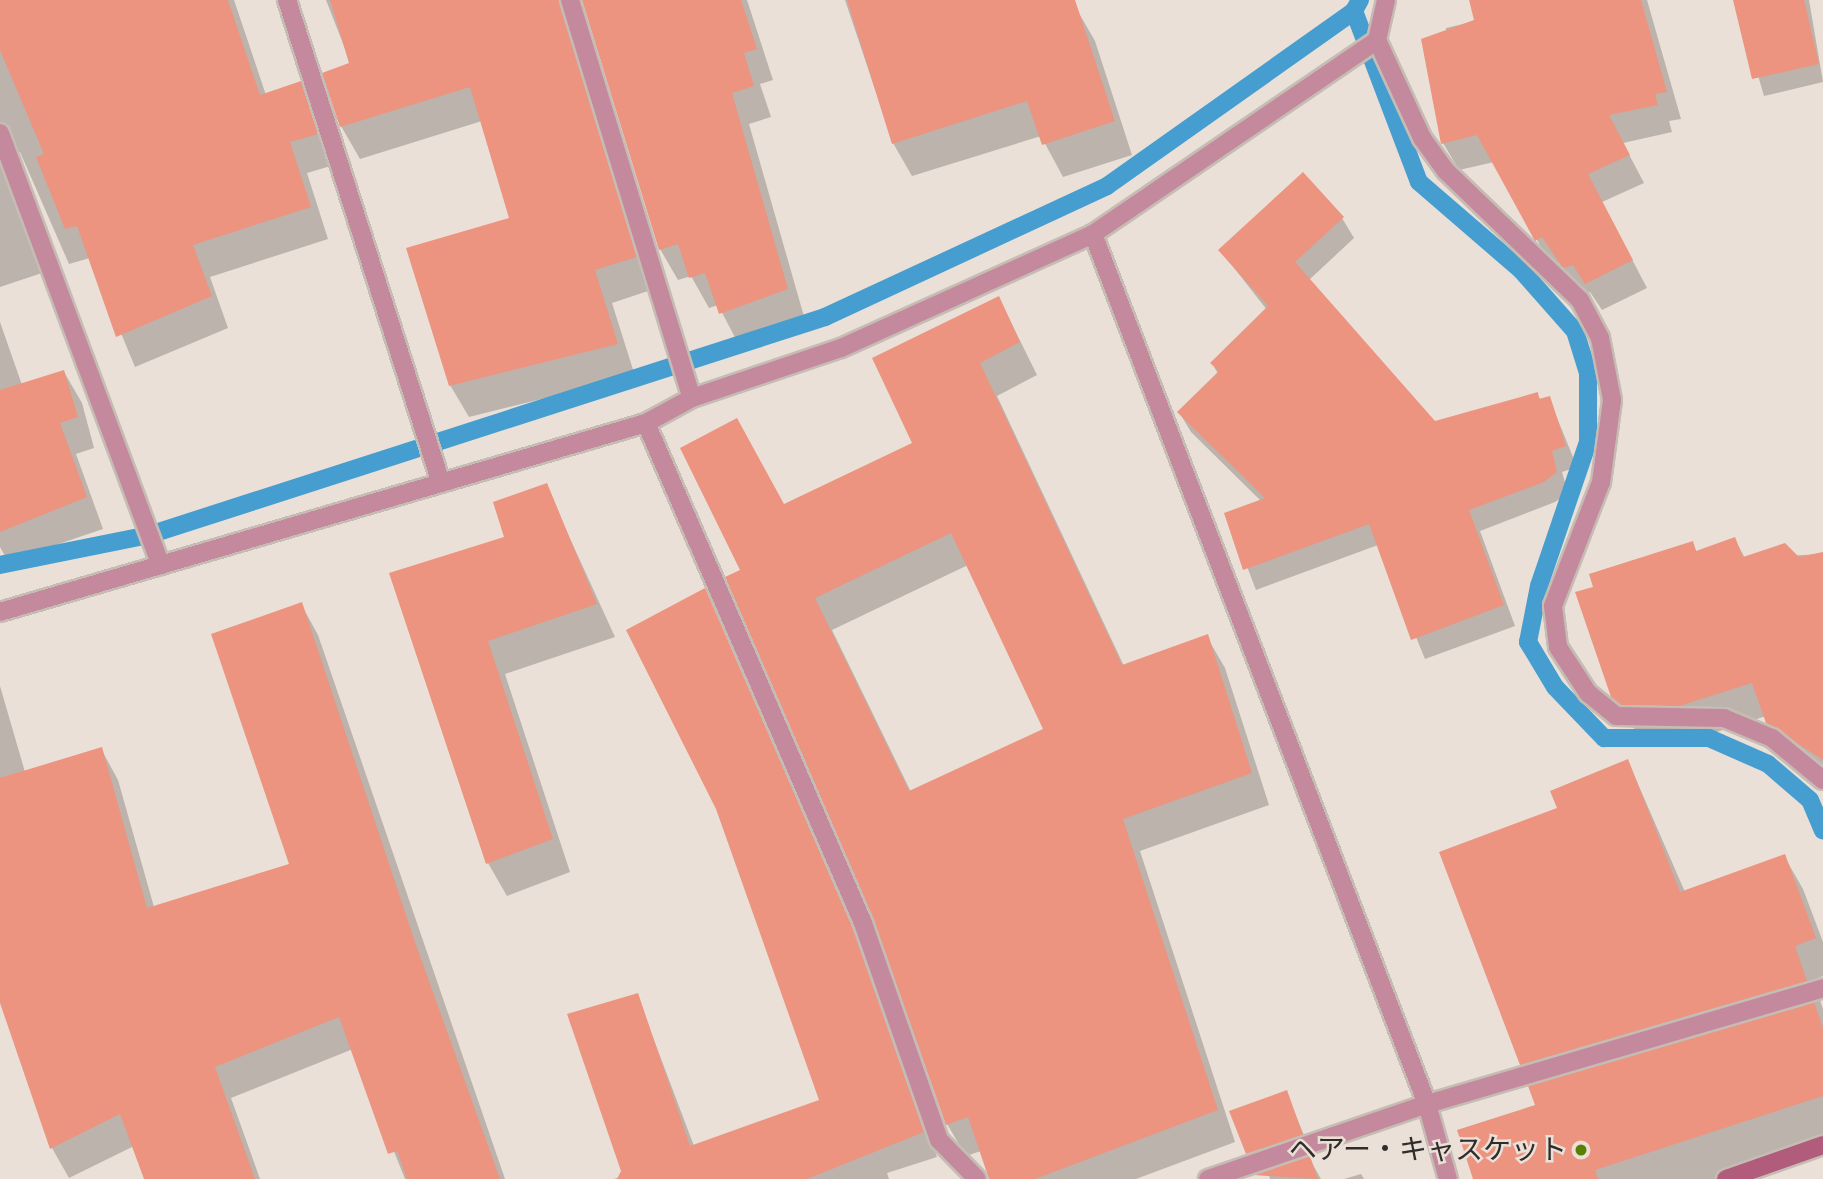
<!DOCTYPE html>
<html>
<head>
<meta charset="utf-8">
<style>
	body { margin:0 }
	#map { position:relative; width:1823px; height:1179px; overflow:hidden; background:#eae0d7; font-family:Jost,"Noto Sans JP",sans-serif }
	div>[style] { position:absolute }
	.shadow>* { inset:0; background:#0003 }
	.stream>* { height:18px; margin:-9px; padding:0 9px; transform-origin:9px; border-radius:9px; background:#459ecf }
	.building>* { inset:0; background:#ec947f }
	.roads { filter:drop-shadow(2px 0 #c5bcb4) drop-shadow(-2px 0 #c5bcb4) drop-shadow(0 2px #c5bcb4) drop-shadow(0 -2px #c5bcb4) }
	.service>* { height:18px; margin:-9px; padding:0 9px; transform-origin:9px; border-radius:9px; background:#c5899d }
	.minor>* { height:18px; margin:-9px; padding:0 9px; transform-origin:9px; border-radius:9px; background:#c5899d }
	.secondary>* { height:18px; margin:-9px; padding:0 9px; transform-origin:9px; border-radius:9px; background:#b25c7c }
	.dots>* { width:19px; height:19px; translate:-50% -50%; box-sizing:border-box; border:4px solid #eae0d7; border-radius:50% }
	span { translate:-50% -50%; white-space:nowrap; text-align:center; line-height:1.15; -webkit-text-stroke:5px #eae0d7; paint-order:stroke }
	.poi-label { font-size:28px; color:#302c29 }
	.right { translate:-100% -50%; text-align:right }
</style>
</head>
<body>
<div id="map">
	<div class="shadow">
		<i style="clip-path:polygon(0 0,234px 0,266px 95px,300px 83px,318px 114px,334px 165px,307px 173px,328px 239px,210px 277px,228px 328px,135px 367px,90px 258px,69px 264px,20px 152px,9px 156px,45px 272px,0 287px)"></i>
		<i style="clip-path:polygon(326px 0,545px 0,583px 57px,654px 289px,612px 303px,635px 376px,469px 417px,450px 385px,511px 219px,482px 121px,360px 159px,341px 126px,351px 64px)"></i>
		<i style="clip-path:polygon(633px 0,747px 0,773px 80px,760px 84px,771px 117px,749px 124px,805px 320px,739px 345px,718px 305px,709px 308px,691px 276px,678px 280px,660px 249px)"></i>
		<i style="clip-path:polygon(845px 0,1076px 8px,1095px 41px,1132px 155px,1063px 177px,1041px 136px,912px 176px,893px 143px)"></i>
		<i style="clip-path:polygon(1470px 0,1647px 0,1681px 119px,1669px 121px,1672px 132px,1623px 143px,1644px 183px,1602px 202px,1647px 288px,1602px 310px,1590px 292px,1580px 294px,1559px 263px,1552px 267px,1494px 162px,1459px 170px,1443px 143px,1446px 28px,1476px 21px)"></i>
		<i style="clip-path:polygon(1736px 0,1809px 0,1823px 82px,1764px 96px)"></i>
		<i style="clip-path:polygon(1342px 218px,1354px 238px,1309px 280px,1435px 423px,1537px 394px,1541px 400px,1549px 398px,1577px 467px,1562px 472px,1568px 493px,1555px 502px,1480px 531px,1515px 626px,1425px 659px,1378px 545px,1256px 590px,1227px 514px,1261px 501px,1191px 432px,1179px 412px,1218px 374px,1212px 363px,1267px 310px,1220px 250px)"></i>
		<i style="clip-path:polygon(evenodd,999px 298px,1037px 375px,997px 396px,1124px 666px,1207px 637px,1225px 668px,1269px 805px,1140px 851px,1235px 1142px,1136px 1179px,991px 1179px,981px 1151px,966px 1156px,947px 1124px,742px 571px,784px 506px,914px 444px,999px 298px,968px 565px,1045px 730px,911px 792px,832px 630px,968px 565px)"></i>
		<i style="clip-path:polygon(0 322px,22px 385px,64px 372px,82px 403px,94px 448px,76px 454px,103px 529px,8px 561px,0 547px)"></i>
		<i style="clip-path:polygon(546px 486px,615px 637px,505px 674px,570px 872px,507px 896px,488px 863px,391px 574px,506px 539px)"></i>
		<i style="clip-path:polygon(1735px 540px,1745px 558px,1823px 554px,1823px 779px,1787px 755px,1766px 716px,1698px 738px,1640px 737px,1612px 696px,1595px 588px,1692px 543px,1697px 552px)"></i>
		<i style="clip-path:polygon(705px 590px,866px 954px,937px 1157px,887px 1173px,889px 1179px,614px 1179px,624px 1176px,637px 995px,694px 1146px,821px 1101px)"></i>
		<i style="clip-path:polygon(301px 604px,318px 635px,505px 1179px,405px 1179px,353px 1049px,231px 1098px,260px 1179px,146px 1179px,134px 1146px,69px 1178px,52px 1148px,0 998px,0 686px,25px 772px,101px 749px,118px 780px,154px 907px,291px 865px)"></i>
		<i style="clip-path:polygon(1628px 761px,1685px 892px,1784px 856px,1803px 889px,1823px 942px,1823px 976px,1813px 980px,1823px 1009px,1823px 1147px,1730px 1179px,1475px 1179px,1538px 1106px,1521px 1064px,1559px 809px)"></i>
		<i style="clip-path:polygon(1286px 1092px,1311px 1152px,1270px 1166px,1261px 1149px)"></i>
		<i style="clip-path:polygon(1309px 1158px,1321px 1179px,1270px 1179px,1268px 1172px)"></i>
		<i style="clip-path:polygon(1361px 1174px,1364px 1179px,1344px 1179px)"></i>
	</div>
	<div class="stream">
		<i style="left:1360px;top:0;width:13px;rotate:119deg"></i>
		<i style="left:1354px;top:11px;width:183px;rotate:69.2deg"></i>
		<i style="left:1419px;top:182px;width:135px;rotate:40.8deg"></i>
		<i style="left:1521px;top:270px;width:81px;rotate:48.5deg"></i>
		<i style="left:1575px;top:331px;width:44px;rotate:72.8deg"></i>
		<i style="left:1588px;top:373px;width:69px;rotate:90deg"></i>
		<i style="left:1588px;top:442px;width:152px;rotate:108.8deg"></i>
		<i style="left:1539px;top:586px;width:57px;rotate:101.1deg"></i>
		<i style="left:1528px;top:642px;width:52px;rotate:59deg"></i>
		<i style="left:1555px;top:687px;width:71px;rotate:46.1deg"></i>
		<i style="left:1604px;top:738px;width:105px"></i>
		<i style="left:1709px;top:738px;width:64px;rotate:23.8deg"></i>
		<i style="left:1768px;top:764px;width:55px;rotate:40.6deg"></i>
		<i style="left:1810px;top:800px;width:33px;rotate:67deg"></i>
		<i style="left:0;top:565px;width:152px;rotate:-11.4deg"></i>
		<i style="left:149px;top:535px;width:710px;rotate:-17.87deg"></i>
		<i style="left:825px;top:317px;width:311px;rotate:-24.9deg"></i>
		<i style="left:1107px;top:186px;width:303px;rotate:-35.3deg"></i>
	</div>
	<div class="building">
		<i style="clip-path:polygon(0 0,228px 0,260px 95px,301px 81px,318px 134px,290px 142px,311px 207px,193px 245px,212px 296px,116px 337px,77px 226px,65px 229px,36px 157px,44px 154px,0 50px)"></i>
		<i style="clip-path:polygon(330px 0,559px 0,637px 257px,595px 270px,618px 344px,449px 386px,406px 248px,509px 218px,470px 87px,340px 127px,322px 73px,349px 63px)"></i>
		<i style="clip-path:polygon(582px 0,741px 0,757px 49px,744px 53px,754px 86px,732px 93px,788px 289px,719px 314px,705px 273px,689px 278px,678px 244px,659px 250px)"></i>
		<i style="clip-path:polygon(847px 0,1075px 0,1115px 121px,1042px 145px,1027px 101px,892px 144px)"></i>
		<i style="clip-path:polygon(1469px 0,1641px 0,1667px 92px,1655px 94px,1658px 105px,1609px 115px,1630px 155px,1588px 174px,1633px 260px,1585px 284px,1573px 265px,1563px 268px,1542px 237px,1535px 241px,1477px 135px,1441px 144px,1421px 39px,1474px 20px)"></i>
		<i style="clip-path:polygon(1733px 0,1804px 0,1819px 64px,1752px 79px)"></i>
		<i style="clip-path:polygon(1303px 172px,1344px 217px,1295px 262px,1435px 421px,1538px 392px,1539px 399px,1550px 396px,1566px 446px,1552px 451px,1557px 472px,1544px 482px,1469px 510px,1504px 605px,1411px 640px,1369px 524px,1243px 570px,1224px 513px,1265px 498px,1177px 412px,1219px 371px,1210px 363px,1268px 306px,1218px 250px)"></i>
		<i style="clip-path:polygon(evenodd,999px 296px,1020px 342px,980px 363px,1122px 665px,1208px 634px,1252px 773px,1123px 819px,1218px 1110px,1035px 1179px,989px 1179px,968px 1117px,946px 1125px,873px 918px,725px 577px,740px 570px,680px 448px,737px 418px,784px 504px,912px 443px,872px 358px,999px 296px,951px 533px,1043px 729px,909px 791px,815px 598px,951px 533px)"></i>
		<i style="clip-path:polygon(64px 370px,78px 417px,60px 423px,87px 497px,0 532px,0 390px)"></i>
		<i style="clip-path:polygon(547px 483px,597px 604px,488px 641px,553px 839px,486px 864px,389px 573px,504px 537px,493px 502px)"></i>
		<i style="clip-path:polygon(1735px 537px,1743px 557px,1785px 543px,1799px 557px,1823px 552px,1823px 760px,1766px 723px,1752px 683px,1679px 706px,1620px 705px,1611px 697px,1575px 592px,1593px 587px,1589px 574px,1693px 541px,1696px 551px)"></i>
		<i style="clip-path:polygon(705px 588px,852px 927px,924px 1132px,807px 1179px,617px 1179px,621px 1171px,567px 1014px,638px 993px,690px 1146px,819px 1100px,716px 809px,626px 630px)"></i>
		<i style="clip-path:polygon(302px 602px,415px 942px,500px 1179px,407px 1179px,397px 1151px,388px 1154px,339px 1017px,215px 1067px,255px 1179px,144px 1179px,120px 1114px,50px 1149px,0 1003px,0 778px,102px 747px,147px 908px,289px 864px,211px 634px)"></i>
		<i style="clip-path:polygon(1628px 759px,1680px 892px,1785px 854px,1816px 938px,1795px 946px,1807px 981px,1520px 1065px,1439px 852px,1557px 808px,1550px 791px)"></i>
		<i style="clip-path:polygon(1814px 1002px,1823px 1028px,1823px 1096px,1595px 1170px,1598px 1179px,1473px 1179px,1457px 1130px,1535px 1105px,1528px 1086px)"></i>
		<i style="clip-path:polygon(1287px 1090px,1303px 1135px,1246px 1154px,1229px 1111px)"></i>
		<i style="clip-path:polygon(1310px 1156px,1318px 1179px,1254px 1175px)"></i>
	</div>
	<div class="roads">
		<div class="service">
			<i style="left:939px;top:1140px;width:54px;rotate:45.7deg"></i>
			<i style="left:1208px;top:1179px;width:231px;rotate:-18.9deg"></i>
		</div>
		<div class="minor">
			<i style="left:287px;top:0;width:507px;rotate:72.32deg"></i>
			<i style="left:570px;top:0;width:416px;rotate:73deg"></i>
			<i style="left:1386px;top:0;width:41px;rotate:102.7deg"></i>
			<i style="left:1377px;top:40px;width:108px;rotate:65.3deg"></i>
			<i style="left:1422px;top:138px;width:41px;rotate:54deg"></i>
			<i style="left:1446px;top:171px;width:186px;rotate:43.9deg"></i>
			<i style="left:1580px;top:300px;width:43px;rotate:62.2deg"></i>
			<i style="left:1600px;top:338px;width:63px;rotate:79deg"></i>
			<i style="left:1612px;top:400px;width:83px;rotate:97.6deg"></i>
			<i style="left:1601px;top:482px;width:133px;rotate:111.2deg"></i>
			<i style="left:1553px;top:606px;width:41px;rotate:83deg"></i>
			<i style="left:1558px;top:647px;width:55px;rotate:56.9deg"></i>
			<i style="left:1588px;top:693px;width:36px;rotate:39deg"></i>
			<i style="left:1616px;top:716px;width:108px;rotate:1.1deg"></i>
			<i style="left:1724px;top:718px;width:52px;rotate:22.6deg"></i>
			<i style="left:1772px;top:738px;width:66px;rotate:39.5deg"></i>
			<i style="left:0;top:133px;width:461px;rotate:69.6deg"></i>
			<i style="left:1093px;top:234px;width:932px;rotate:69deg"></i>
			<i style="left:1427px;top:1104px;width:78px;rotate:74.4deg"></i>
			<i style="left:646px;top:423px;width:545px;rotate:66.54deg"></i>
			<i style="left:863px;top:923px;width:230px;rotate:70.7deg"></i>
			<i style="left:0;top:612px;width:673px;rotate:-16.31deg"></i>
			<i style="left:646px;top:423px;width:52px;rotate:-28.5deg"></i>
			<i style="left:692px;top:398px;width:157px;rotate:-18.6deg"></i>
			<i style="left:841px;top:348px;width:277px;rotate:-24.3deg"></i>
			<i style="left:1093px;top:234px;width:344px;rotate:-34.3deg"></i>
			<i style="left:1427px;top:1104px;width:413px;rotate:-16.3deg"></i>
		</div>
		<div class="secondary">
			<i style="left:1726px;top:1179px;width:103px;rotate:-19.3deg"></i>
		</div>
	</div>
	<div class="dots">
		<i style="left:1581px;top:1150px;background:#598000"></i>
	</div>
	<div class="poi-label">
		<span class="right" style="left:1567px;top:1150px">ヘアー・キャスケット</span>
	</div>
</div>
</body>
</html>
